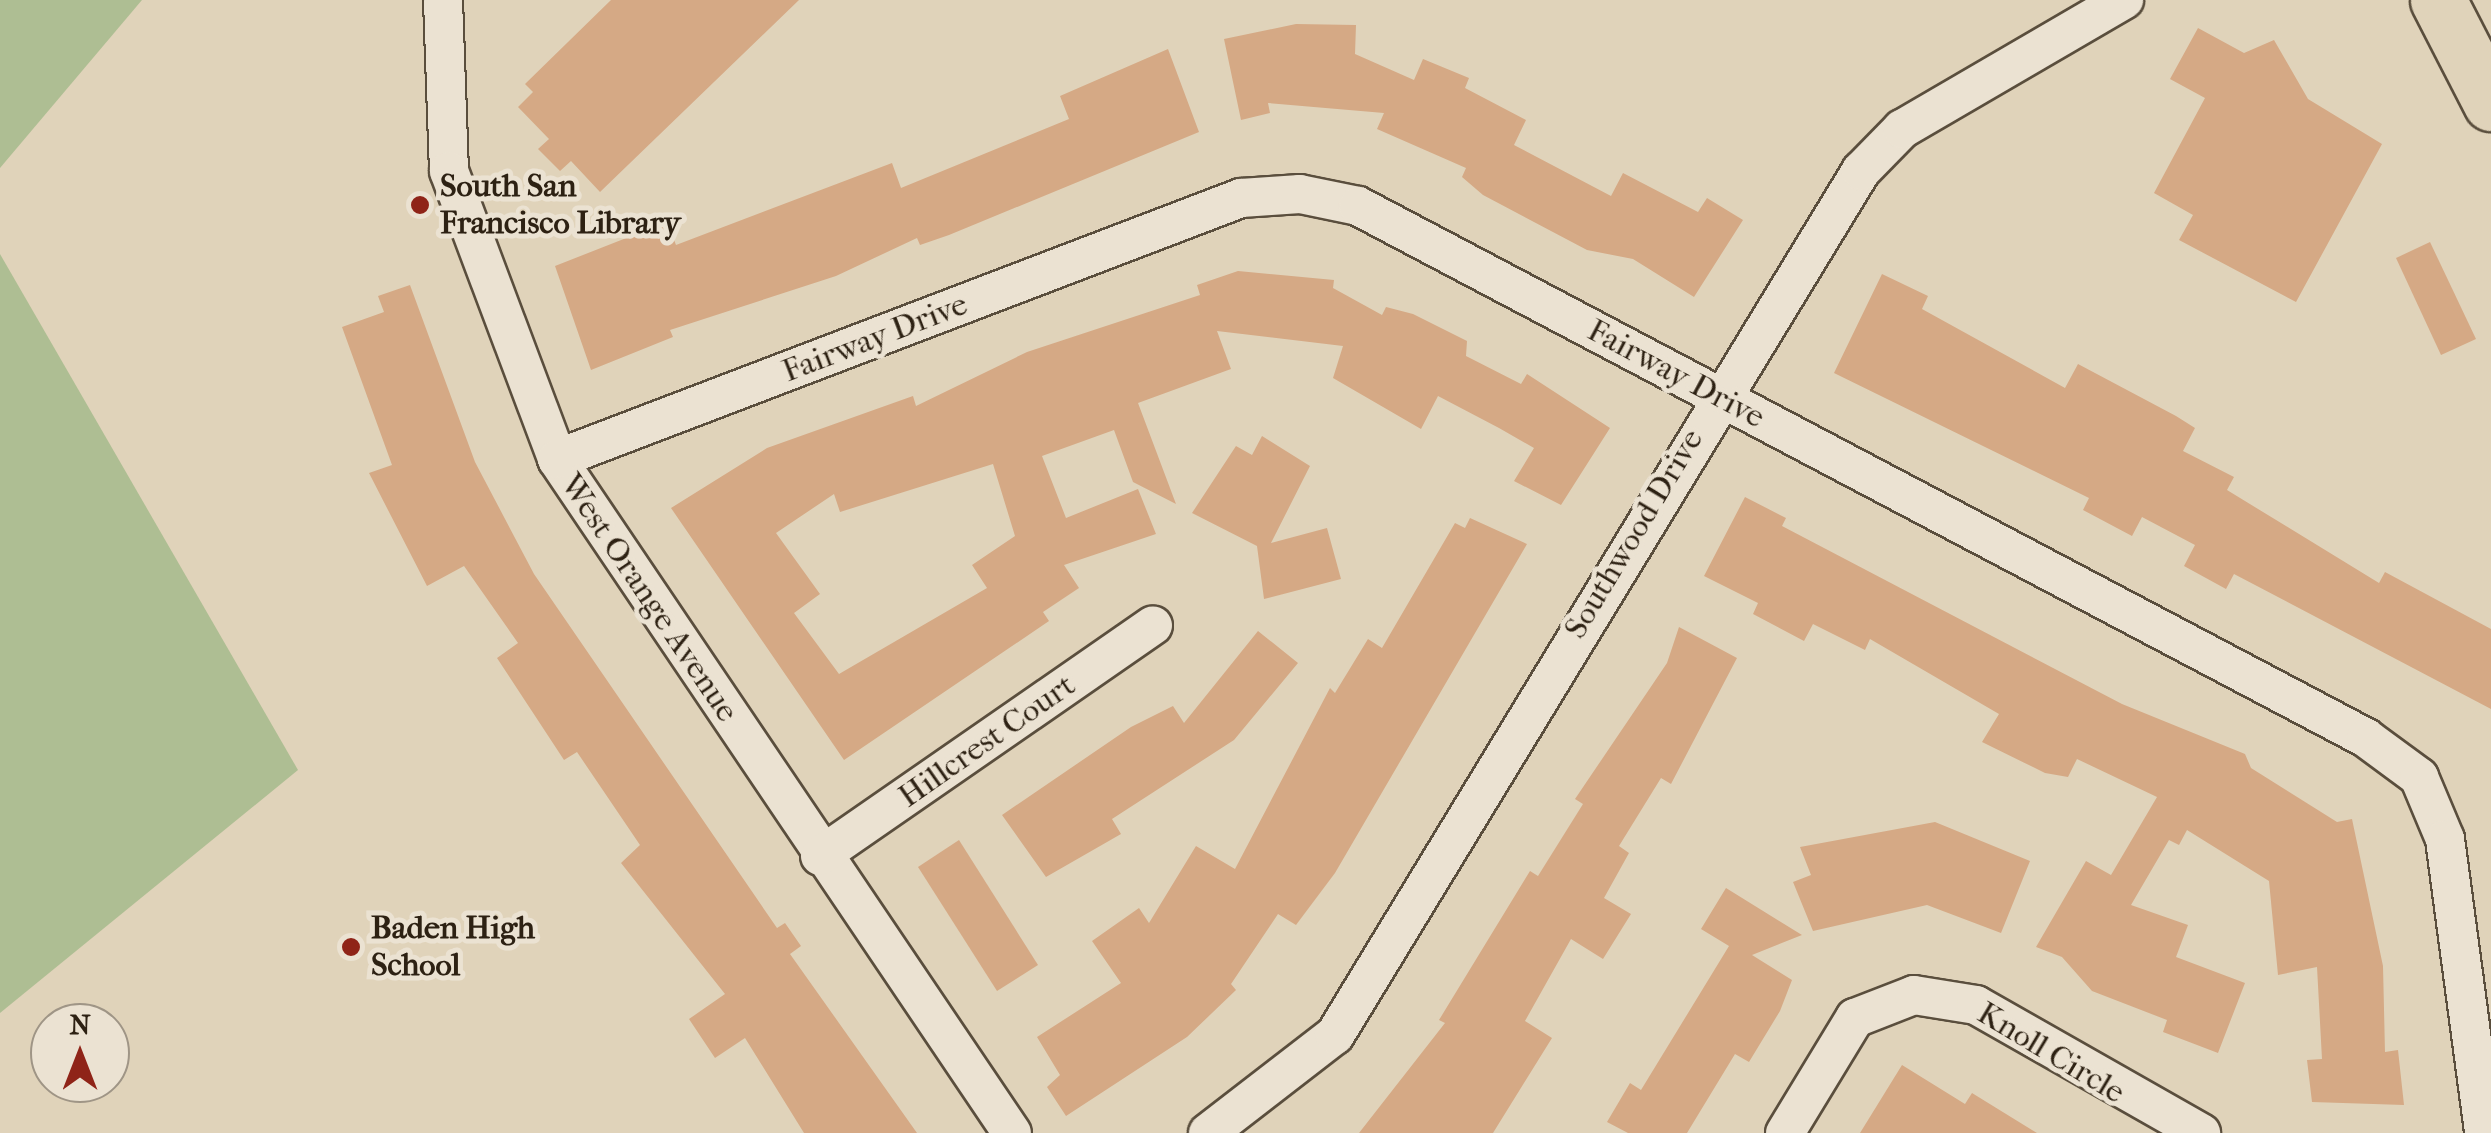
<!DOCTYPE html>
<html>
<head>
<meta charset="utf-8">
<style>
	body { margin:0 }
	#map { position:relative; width:2491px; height:1133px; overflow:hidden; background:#e0d3ba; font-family:"IM FELL French Canon",serif }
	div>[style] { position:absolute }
	.green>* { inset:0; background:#aebe93 }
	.building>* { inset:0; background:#d5a985 }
	.roads { filter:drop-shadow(2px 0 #5a4e3d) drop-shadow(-2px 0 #5a4e3d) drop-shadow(0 2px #5a4e3d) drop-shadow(0 -2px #5a4e3d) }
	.minor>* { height:38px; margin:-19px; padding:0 19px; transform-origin:19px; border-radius:19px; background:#ebe2d2 }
	.primary>* { height:55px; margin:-27.5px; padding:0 27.5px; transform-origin:27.5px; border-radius:27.5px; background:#e0d3ba }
	.dots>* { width:28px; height:28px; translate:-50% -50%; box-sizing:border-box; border:5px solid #ebe2d2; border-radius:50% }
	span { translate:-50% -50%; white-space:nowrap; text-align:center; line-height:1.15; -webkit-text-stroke:10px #ebe2d2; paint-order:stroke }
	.poi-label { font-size:32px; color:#2d2113; font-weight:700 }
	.left { translate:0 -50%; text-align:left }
	.street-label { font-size:32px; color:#2d2113 }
	.north { position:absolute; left:30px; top:1003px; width:100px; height:100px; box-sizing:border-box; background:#ebe2d2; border:2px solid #9f9586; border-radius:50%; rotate:0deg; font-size:28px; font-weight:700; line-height:40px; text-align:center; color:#2d2113 }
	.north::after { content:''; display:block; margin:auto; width:35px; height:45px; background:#8f2418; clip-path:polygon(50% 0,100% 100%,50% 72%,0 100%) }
</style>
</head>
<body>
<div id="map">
	<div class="green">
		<i style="clip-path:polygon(0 0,142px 0,0 168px)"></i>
		<i style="clip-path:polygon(0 254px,298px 770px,0 1013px)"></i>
	</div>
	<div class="building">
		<i style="clip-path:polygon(611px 0,799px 0,600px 192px,571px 161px,560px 171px,538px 149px,549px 139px,518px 107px,533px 92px,525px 84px)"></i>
		<i style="clip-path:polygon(1296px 24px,1356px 25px,1355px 54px,1414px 80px,1423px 59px,1469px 78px,1465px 88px,1526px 120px,1514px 145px,1611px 196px,1623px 173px,1698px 212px,1707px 198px,1743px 220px,1694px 297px,1633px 259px,1587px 250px,1483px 195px,1462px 177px,1466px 168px,1377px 129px,1384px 113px,1268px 103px,1270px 113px,1241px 120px,1224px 39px)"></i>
		<i style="clip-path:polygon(2198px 28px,2244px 53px,2274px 40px,2308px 99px,2382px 144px,2296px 302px,2179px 240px,2193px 215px,2154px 193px,2205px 98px,2170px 79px)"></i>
		<i style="clip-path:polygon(1168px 49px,1199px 132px,949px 235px,920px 245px,917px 238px,836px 276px,670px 330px,673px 337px,591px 370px,555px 266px,667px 222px,676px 245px,892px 163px,901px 188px,1069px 119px,1060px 96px)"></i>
		<i style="clip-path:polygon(2430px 242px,2476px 339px,2441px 355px,2396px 258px)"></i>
		<i style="clip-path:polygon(evenodd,1238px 271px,1334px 280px,1333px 288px,1382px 315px,1386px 307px,1413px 314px,1467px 341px,1466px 356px,1521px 384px,1527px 374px,1610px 428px,1561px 505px,1514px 481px,1534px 448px,1499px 428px,1438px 396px,1421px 429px,1333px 378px,1343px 346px,1217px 331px,1231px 369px,1138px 403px,1176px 504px,1133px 482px,1114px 430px,1042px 456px,1066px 518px,1138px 489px,1156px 534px,1064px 565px,1079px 588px,1043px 612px,1049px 621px,844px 760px,671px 508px,767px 448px,913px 396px,916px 406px,1027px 352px,1200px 295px,1197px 285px,1238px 271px,993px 464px,1015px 536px,972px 565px,987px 588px,839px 674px,794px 613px,820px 594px,776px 533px,834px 494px,840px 512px,993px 464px)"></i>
		<i style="clip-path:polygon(1882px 274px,1928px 296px,1922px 309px,2065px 388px,2078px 364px,2176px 416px,2195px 428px,2183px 451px,2234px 477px,2227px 490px,2379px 583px,2385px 572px,2491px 629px,2491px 709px,2234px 574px,2226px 589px,2184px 566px,2195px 545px,2142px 517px,2132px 536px,2083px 510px,2089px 498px,1834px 373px)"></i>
		<i style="clip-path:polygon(410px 285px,475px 462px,534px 574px,777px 928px,785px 923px,801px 946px,790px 954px,917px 1133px,804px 1133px,745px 1038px,715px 1058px,689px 1019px,725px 994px,621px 863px,640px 845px,577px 752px,564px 760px,497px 658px,518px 643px,464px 566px,427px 586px,369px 473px,392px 465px,342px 327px,384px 312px,378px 296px)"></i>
		<i style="clip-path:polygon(1262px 436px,1310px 466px,1271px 543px,1327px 528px,1341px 579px,1264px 599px,1257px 546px,1192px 513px,1236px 446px,1252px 455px)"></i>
		<i style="clip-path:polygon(1745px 497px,1786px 518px,1782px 526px,2122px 704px,2245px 754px,2251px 768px,2337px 822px,2352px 819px,2383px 966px,2385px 1052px,2398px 1050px,2404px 1105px,2312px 1102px,2307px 1060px,2322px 1059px,2317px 967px,2278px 975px,2269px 881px,2187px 830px,2179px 845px,2169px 840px,2131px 905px,2188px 925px,2176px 957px,2245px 983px,2218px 1053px,2163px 1032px,2167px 1020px,2092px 991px,2062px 957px,2036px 947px,2086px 861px,2111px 875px,2157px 797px,2077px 759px,2068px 777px,2045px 773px,1982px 742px,1999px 714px,1870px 639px,1865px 650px,1813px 624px,1804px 641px,1753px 614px,1758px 603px,1704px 576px)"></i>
		<i style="clip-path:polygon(1470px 518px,1527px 544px,1335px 873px,1296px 925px,1278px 914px,1231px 984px,1236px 990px,1187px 1037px,1066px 1116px,1047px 1087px,1060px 1075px,1037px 1037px,1121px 983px,1092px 941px,1139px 908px,1149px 923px,1196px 846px,1235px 869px,1330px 688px,1335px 693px,1368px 639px,1382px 648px,1455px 523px,1465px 528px)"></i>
		<i style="clip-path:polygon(1679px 627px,1737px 658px,1671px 784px,1661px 778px,1619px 846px,1629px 853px,1604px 898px,1631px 914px,1603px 959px,1571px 939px,1525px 1021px,1552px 1038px,1493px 1133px,1359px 1133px,1445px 1023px,1439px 1020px,1530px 871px,1538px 876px,1583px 804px,1575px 799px,1667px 663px)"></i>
		<i style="clip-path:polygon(1258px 631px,1298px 663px,1234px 740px,1112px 819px,1121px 834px,1046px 877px,1002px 815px,1131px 727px,1173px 706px,1184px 723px)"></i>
		<i style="clip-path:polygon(1935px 822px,2030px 861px,2001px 933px,1927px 905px,1813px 931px,1793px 882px,1811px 875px,1800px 847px)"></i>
		<i style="clip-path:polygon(959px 840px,1038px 965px,997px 991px,918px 867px)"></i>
		<i style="clip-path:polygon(1726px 888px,1802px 935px,1752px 955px,1792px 980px,1780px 1011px,1749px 1062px,1735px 1054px,1687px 1133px,1628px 1133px,1607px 1122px,1630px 1083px,1641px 1090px,1729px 946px,1701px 929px)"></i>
		<i style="clip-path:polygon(1902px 1065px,1965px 1104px,1972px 1093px,2037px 1133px,1860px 1133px)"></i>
	</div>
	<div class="roads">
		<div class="minor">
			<i style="left:443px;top:0;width:171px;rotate:88deg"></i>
			<i style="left:449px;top:171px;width:308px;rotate:69.4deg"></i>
			<i style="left:557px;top:459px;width:813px;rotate:55.98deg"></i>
			<i style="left:557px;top:459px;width:732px;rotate:-20.89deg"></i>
			<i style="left:1241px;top:198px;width:59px;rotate:-3.9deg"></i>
			<i style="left:1300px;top:194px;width:59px;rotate:11.7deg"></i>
			<i style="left:1358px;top:206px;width:1140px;rotate:27.82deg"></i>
			<i style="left:2366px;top:738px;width:66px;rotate:36.3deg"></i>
			<i style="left:2419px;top:777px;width:67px;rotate:67.2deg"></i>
			<i style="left:2445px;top:839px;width:297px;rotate:82.4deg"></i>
			<i style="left:820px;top:856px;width:405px;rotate:-34.7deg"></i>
			<i style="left:1208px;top:1133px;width:160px;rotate:-37.7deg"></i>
			<i style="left:1335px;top:1035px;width:1012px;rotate:-58.67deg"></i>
			<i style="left:1861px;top:171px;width:59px;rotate:-45.7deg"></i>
			<i style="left:1902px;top:129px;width:257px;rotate:-30.2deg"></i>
			<i style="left:1785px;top:1133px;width:135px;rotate:-58.7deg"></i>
			<i style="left:1855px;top:1018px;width:63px;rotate:-21.3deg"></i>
			<i style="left:1914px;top:995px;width:63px;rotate:9.2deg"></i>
			<i style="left:1976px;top:1005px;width:259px;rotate:29.6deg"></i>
		</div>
		<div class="primary">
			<i style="left:2438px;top:0;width:116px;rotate:62.8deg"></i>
		</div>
	</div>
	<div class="dots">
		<i style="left:420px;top:205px;background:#8f2418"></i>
		<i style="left:351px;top:947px;background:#8f2418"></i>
	</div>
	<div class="poi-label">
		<span class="left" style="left:440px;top:205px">South San<br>Francisco Library</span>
		<span class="left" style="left:371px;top:947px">Baden High<br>School</span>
	</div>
	<div class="street-label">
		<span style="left:875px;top:338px;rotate:-21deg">Fairway Drive</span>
		<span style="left:1676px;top:374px;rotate:28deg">Fairway Drive</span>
		<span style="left:1634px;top:534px;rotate:-59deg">Southwood Drive</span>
		<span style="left:649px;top:598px;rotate:56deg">West Orange Avenue</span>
		<span style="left:987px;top:741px;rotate:-35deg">Hillcrest Court</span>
		<span style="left:2051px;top:1053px;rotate:31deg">Knoll Circle</span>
	</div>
	<div class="north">N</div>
</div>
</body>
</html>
